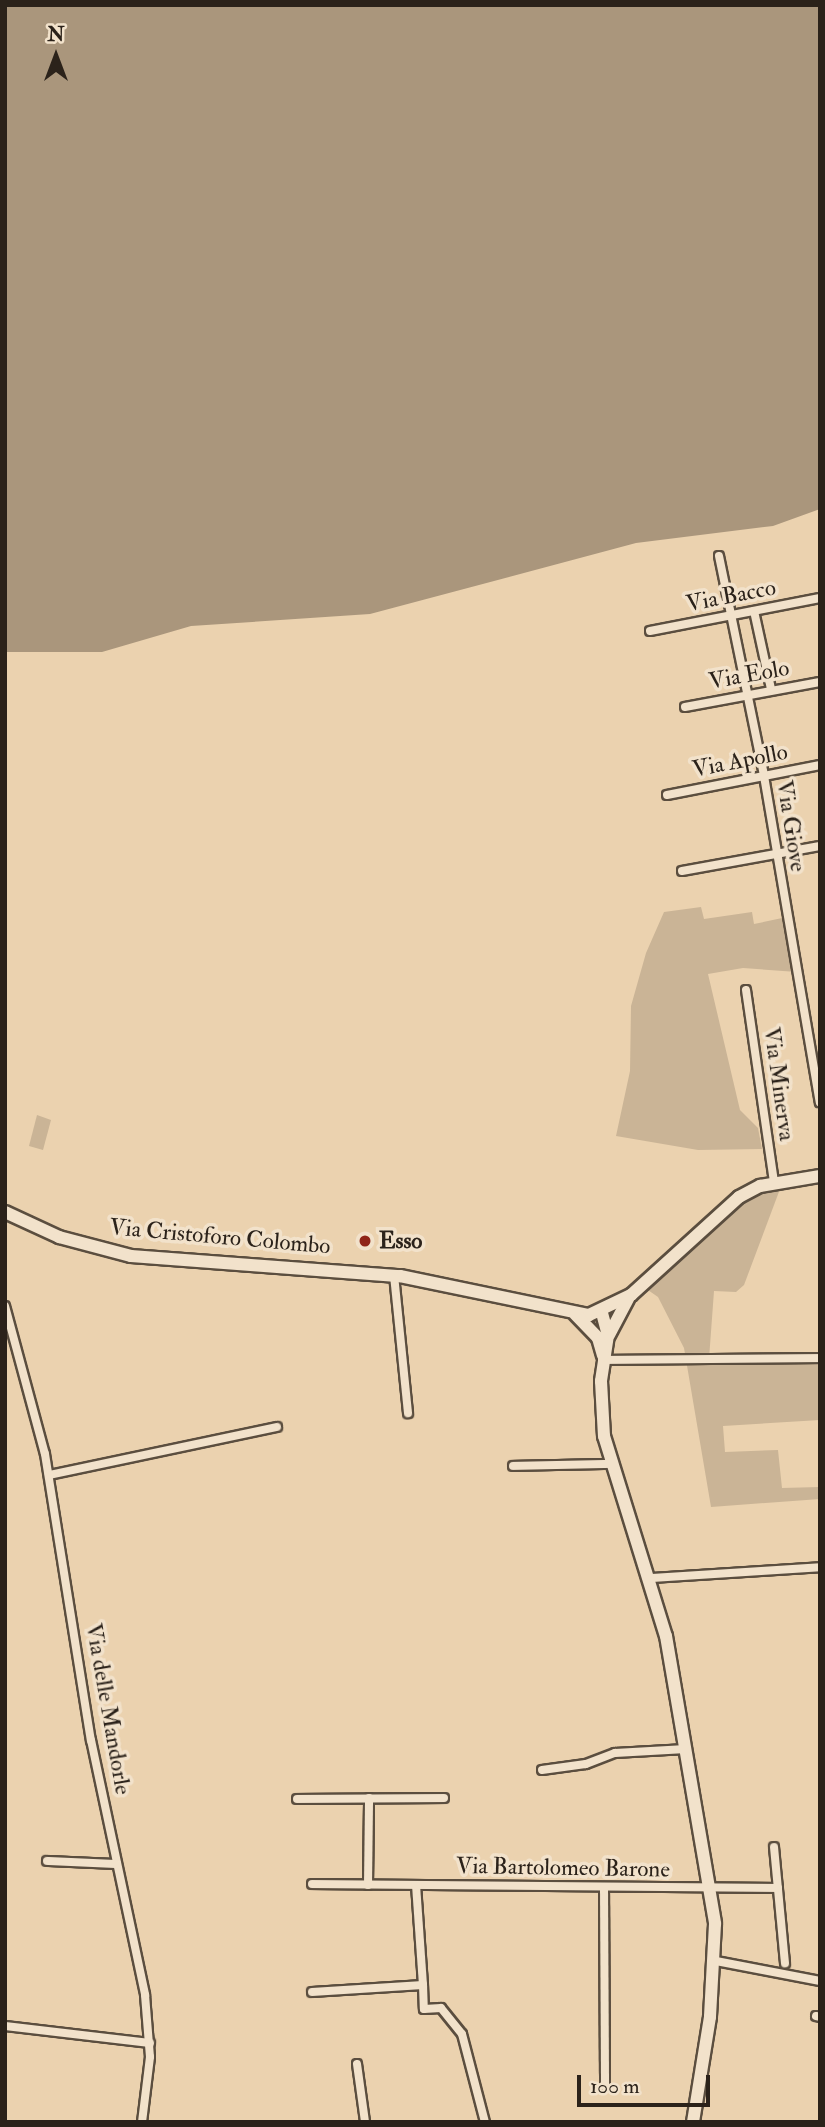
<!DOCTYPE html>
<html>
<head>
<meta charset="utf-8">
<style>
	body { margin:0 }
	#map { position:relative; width:825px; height:2127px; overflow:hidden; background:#ebd2af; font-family:"IM FELL Double Pica",serif }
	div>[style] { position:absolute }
	.green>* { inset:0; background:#cab496 }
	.water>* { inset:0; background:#aa967c }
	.roads { filter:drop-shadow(2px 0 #5b4e3f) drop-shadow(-2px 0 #5b4e3f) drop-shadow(0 2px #5b4e3f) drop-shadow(0 -2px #5b4e3f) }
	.street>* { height:8px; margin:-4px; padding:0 4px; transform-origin:4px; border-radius:4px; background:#f2e2cb }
	.secondary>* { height:12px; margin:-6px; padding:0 6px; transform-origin:6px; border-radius:6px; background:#f2e2cb }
	.dots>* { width:19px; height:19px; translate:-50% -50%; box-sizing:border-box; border:4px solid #f2e2cb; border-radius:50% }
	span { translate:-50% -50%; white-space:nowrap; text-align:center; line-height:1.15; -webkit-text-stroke:7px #f2e2cb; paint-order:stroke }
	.street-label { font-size:23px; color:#2b221a }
	.poi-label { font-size:23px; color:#2b221a; font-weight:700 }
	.left { translate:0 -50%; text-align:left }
	.frame { position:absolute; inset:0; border:7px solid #2b221a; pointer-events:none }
	.north { position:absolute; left:21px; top:21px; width:70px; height:70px; -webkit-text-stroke:5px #f2e2cb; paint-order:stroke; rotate:0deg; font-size:19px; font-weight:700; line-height:28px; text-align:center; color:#2b221a }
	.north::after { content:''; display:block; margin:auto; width:24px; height:32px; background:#2b221a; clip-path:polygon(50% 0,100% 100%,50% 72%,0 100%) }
	.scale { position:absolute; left:577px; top:2075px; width:133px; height:32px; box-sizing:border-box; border:4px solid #2b221a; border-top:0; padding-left:9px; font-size:21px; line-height:24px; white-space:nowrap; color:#2b221a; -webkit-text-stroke:5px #f2e2cb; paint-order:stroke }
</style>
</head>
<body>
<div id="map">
	<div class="green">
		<i style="clip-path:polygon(701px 907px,704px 919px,752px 912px,754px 924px,787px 917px,797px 972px,743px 968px,708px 974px,740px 1110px,758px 1128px,762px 1149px,698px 1150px,616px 1136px,630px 1071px,631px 1006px,646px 953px,664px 912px)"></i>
		<i style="clip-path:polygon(37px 1115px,51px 1120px,43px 1150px,29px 1146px)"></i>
		<i style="clip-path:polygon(783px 1181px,744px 1285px,736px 1292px,714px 1291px,709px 1359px,820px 1358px,820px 1420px,723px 1426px,725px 1452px,778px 1450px,782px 1488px,820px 1487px,820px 1499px,711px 1507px,684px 1348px,658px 1297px,645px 1288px,739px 1197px)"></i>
	</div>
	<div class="water">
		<i style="clip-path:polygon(5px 5px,820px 5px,820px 509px,773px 526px,636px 543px,370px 614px,191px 626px,102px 652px,5px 652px)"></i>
	</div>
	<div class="roads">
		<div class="street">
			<i style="left:719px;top:556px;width:225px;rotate:78.4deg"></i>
			<i style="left:764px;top:776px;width:331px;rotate:80.3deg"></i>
			<i style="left:754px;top:611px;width:80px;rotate:77.7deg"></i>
			<i style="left:650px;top:631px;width:173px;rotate:-11deg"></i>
			<i style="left:685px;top:707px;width:137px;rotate:-10.5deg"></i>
			<i style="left:667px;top:795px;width:156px;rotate:-11.1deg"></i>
			<i style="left:682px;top:871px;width:140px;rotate:-10.3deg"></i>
			<i style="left:746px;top:990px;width:195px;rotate:81.7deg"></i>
			<i style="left:394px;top:1275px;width:139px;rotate:84.2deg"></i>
			<i style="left:5px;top:1306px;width:153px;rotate:74.9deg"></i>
			<i style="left:45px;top:1454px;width:290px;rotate:80.9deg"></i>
			<i style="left:91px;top:1740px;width:261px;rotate:78deg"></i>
			<i style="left:145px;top:1995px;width:62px;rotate:85.4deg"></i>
			<i style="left:150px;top:2057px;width:65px;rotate:97deg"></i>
			<i style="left:602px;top:1360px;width:218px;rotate:-0.5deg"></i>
			<i style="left:513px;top:1466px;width:99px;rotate:-1.2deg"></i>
			<i style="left:49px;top:1475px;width:233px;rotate:-11.9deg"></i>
			<i style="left:652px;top:1578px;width:168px;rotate:-3.7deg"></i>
			<i style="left:542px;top:1770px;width:44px;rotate:-7.8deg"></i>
			<i style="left:586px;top:1764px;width:31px;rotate:-21deg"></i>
			<i style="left:615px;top:1753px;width:71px;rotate:-3.2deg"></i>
			<i style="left:297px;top:1799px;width:147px;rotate:-0.4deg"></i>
			<i style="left:774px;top:1847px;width:117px;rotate:84.6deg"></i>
			<i style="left:47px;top:1861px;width:70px;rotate:2.5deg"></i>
			<i style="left:312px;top:1884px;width:466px;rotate:0.5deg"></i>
			<i style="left:368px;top:1885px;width:87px;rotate:-89.3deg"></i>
			<i style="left:604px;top:1887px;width:199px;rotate:89.7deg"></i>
			<i style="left:716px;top:1961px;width:106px;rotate:10.9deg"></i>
			<i style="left:423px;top:1985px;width:24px;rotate:88deg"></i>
			<i style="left:424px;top:2009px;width:17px;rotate:-3deg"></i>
			<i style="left:441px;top:2008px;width:33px;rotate:51deg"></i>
			<i style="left:462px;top:2034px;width:91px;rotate:75.4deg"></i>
			<i style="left:312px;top:1992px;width:111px;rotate:-3.6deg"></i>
			<i style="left:423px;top:1985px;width:100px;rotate:-94deg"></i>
			<i style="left:816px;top:2016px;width:4px;rotate:14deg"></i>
			<i style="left:5px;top:2026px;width:146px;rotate:6.7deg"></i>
			<i style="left:357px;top:2064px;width:59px;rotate:82.1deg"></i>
		</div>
		<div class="secondary">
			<i style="left:5px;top:1212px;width:60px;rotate:24.8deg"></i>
			<i style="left:59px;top:1237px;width:74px;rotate:14.8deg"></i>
			<i style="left:131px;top:1256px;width:270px;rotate:4.3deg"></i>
			<i style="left:400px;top:1276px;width:193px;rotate:11.7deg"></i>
			<i style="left:589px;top:1315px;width:47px;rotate:-25.5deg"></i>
			<i style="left:631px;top:1295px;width:146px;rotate:-42.2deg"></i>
			<i style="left:739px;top:1197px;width:24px;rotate:-28deg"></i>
			<i style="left:760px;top:1186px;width:61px;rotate:-9.5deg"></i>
			<i style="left:602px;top:1313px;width:23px;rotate:75deg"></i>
			<i style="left:608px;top:1335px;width:47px;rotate:98.7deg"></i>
			<i style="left:601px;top:1381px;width:55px;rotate:86.9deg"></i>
			<i style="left:604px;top:1436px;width:209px;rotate:72.8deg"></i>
			<i style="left:666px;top:1636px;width:292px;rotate:80.3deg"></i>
			<i style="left:715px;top:1924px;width:93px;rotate:93.1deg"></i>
			<i style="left:710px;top:2017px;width:106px;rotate:99.2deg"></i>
			<i style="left:575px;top:1314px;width:33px;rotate:46deg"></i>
			<i style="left:598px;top:1338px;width:18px;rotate:74deg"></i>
			<i style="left:609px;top:1335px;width:41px;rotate:-62.2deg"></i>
		</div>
	</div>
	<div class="dots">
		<i style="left:365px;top:1241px;background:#8f2418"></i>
	</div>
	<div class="street-label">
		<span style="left:731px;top:596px;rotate:-11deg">Via Bacco</span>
		<span style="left:749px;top:675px;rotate:-10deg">Via Eolo</span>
		<span style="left:740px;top:761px;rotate:-11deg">Via Apollo</span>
		<span style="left:791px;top:826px;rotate:81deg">Via Giove</span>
		<span style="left:779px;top:1084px;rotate:82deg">Via Minerva</span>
		<span style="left:220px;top:1237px;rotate:5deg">Via Cristoforo Colombo</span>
		<span style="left:108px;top:1709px;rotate:80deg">Via delle Mandorle</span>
		<span style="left:563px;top:1868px;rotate:1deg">Via Bartolomeo Barone</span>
	</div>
	<div class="poi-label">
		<span class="left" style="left:379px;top:1241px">Esso</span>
	</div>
	<div class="frame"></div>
	<div class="north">N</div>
	<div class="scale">100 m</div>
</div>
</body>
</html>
